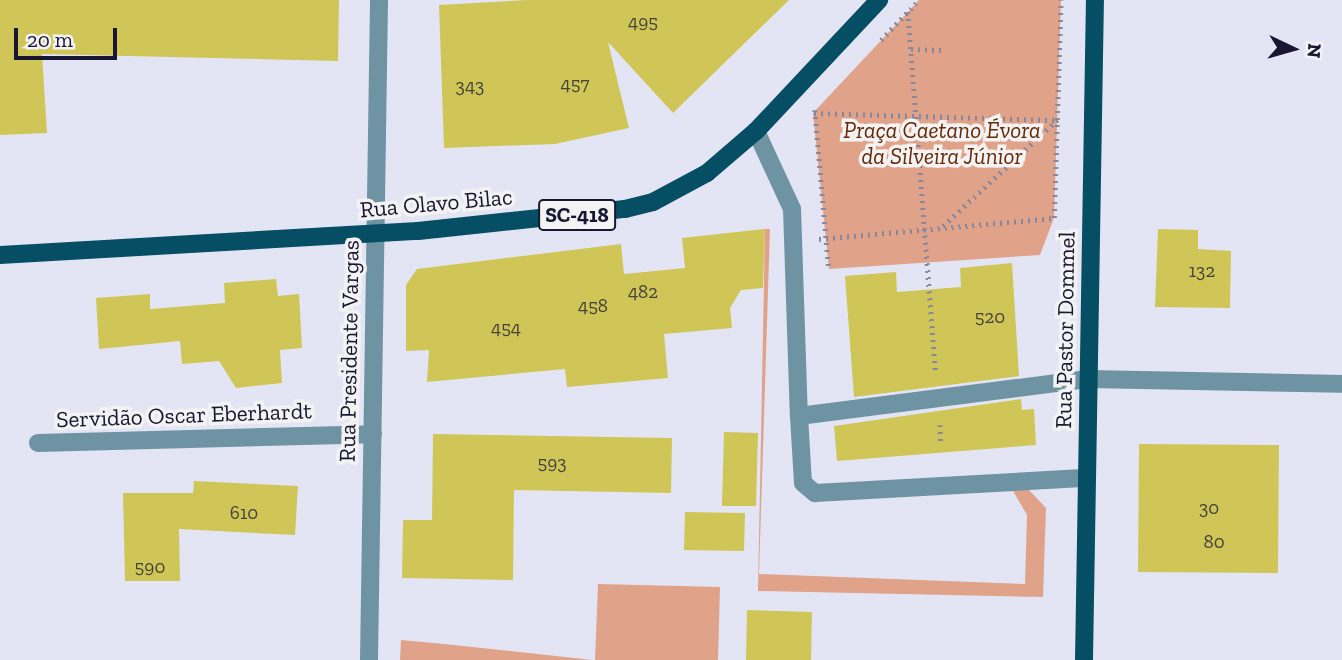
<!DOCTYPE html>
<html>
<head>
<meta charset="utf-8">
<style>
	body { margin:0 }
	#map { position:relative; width:1342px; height:660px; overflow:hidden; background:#e4e5f4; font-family:"Zilla Slab",serif }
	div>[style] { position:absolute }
	.green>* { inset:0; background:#e0a389 }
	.building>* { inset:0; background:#d0c657 }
	.path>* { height:4.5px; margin-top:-2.25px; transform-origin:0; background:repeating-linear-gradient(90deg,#88879c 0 2px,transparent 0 7px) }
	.minor>* { height:18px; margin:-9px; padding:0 9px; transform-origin:9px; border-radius:9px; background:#6e94a3 }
	.major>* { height:18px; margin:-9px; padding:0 9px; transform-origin:9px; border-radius:9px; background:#054e63 }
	span { translate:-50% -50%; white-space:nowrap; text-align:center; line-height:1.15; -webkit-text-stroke:7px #f3f3f3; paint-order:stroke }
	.number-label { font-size:19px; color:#46423b }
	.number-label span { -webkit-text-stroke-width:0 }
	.shield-label span { padding:2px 5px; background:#f3f3f3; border:2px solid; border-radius:5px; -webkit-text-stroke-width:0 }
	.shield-label { font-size:21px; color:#181632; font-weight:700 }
	.park-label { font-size:23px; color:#662907; font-style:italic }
	.street-label { font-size:23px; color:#181632 }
	.north { position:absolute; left:1258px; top:14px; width:70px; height:70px; -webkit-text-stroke:5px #f3f3f3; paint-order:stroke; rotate:95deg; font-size:19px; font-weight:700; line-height:28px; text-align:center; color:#181632 }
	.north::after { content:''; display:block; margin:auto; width:24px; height:32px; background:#181632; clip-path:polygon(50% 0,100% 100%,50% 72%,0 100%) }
	.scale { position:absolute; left:14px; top:28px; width:103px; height:32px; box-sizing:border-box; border:4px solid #181632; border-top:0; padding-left:9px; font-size:21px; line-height:24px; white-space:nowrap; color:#181632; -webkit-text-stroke:5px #f3f3f3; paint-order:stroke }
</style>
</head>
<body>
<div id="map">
	<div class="green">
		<i style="clip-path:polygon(919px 0,1061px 0,1054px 218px,1040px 255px,829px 269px,813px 113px)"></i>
		<i style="clip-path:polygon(765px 229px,770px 229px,759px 574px,1025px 584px,1027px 515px,1012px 489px,1029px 490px,1046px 508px,1043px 597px,758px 591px)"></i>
		<i style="clip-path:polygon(598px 584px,720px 587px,718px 660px,595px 660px)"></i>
		<i style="clip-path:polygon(401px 640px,444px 644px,593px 660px,400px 660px)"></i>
	</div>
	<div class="building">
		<i style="clip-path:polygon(0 0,339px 0,338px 61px,42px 54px,47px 133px,0 135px)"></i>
		<i style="clip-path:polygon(527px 0,789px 0,673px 113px,608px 42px,629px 128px,555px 144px,444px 148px,439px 5px)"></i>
		<i style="clip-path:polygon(765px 229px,763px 288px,741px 290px,730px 308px,732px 328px,664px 334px,668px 378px,567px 387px,565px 369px,427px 382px,429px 350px,406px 351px,406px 285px,417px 269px,621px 244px,624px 274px,685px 268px,682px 238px)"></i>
		<i style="clip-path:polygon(1158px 229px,1198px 230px,1198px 249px,1231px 251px,1230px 308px,1155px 307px)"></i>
		<i style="clip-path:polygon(1012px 263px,1019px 376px,854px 397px,845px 276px,896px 272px,897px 292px,961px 287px,960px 268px)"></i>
		<i style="clip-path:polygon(276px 279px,278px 296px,299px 294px,302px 348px,280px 350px,282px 383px,236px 388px,219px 361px,182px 364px,180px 341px,99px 349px,96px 298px,150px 294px,150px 309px,225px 303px,224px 283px)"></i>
		<i style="clip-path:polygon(1021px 399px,1022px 410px,1034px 409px,1036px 445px,837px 461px,834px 426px)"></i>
		<i style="clip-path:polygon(724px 432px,758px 433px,756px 506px,722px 506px)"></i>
		<i style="clip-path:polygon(433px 434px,672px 438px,671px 493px,514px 490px,513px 580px,402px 578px,403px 520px,432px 520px)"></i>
		<i style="clip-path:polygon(1139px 444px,1279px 445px,1278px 573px,1138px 572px)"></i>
		<i style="clip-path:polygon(194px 481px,298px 486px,295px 535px,179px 529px,180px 581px,125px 581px,123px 493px,193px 493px)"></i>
		<i style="clip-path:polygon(685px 512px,745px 513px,744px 551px,684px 550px)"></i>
		<i style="clip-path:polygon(747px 610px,812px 612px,811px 660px,746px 660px)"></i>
	</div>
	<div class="path">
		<i style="left:908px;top:12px;width:363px;rotate:85.6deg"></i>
		<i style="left:881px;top:40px;width:55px;rotate:-46.5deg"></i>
		<i style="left:911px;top:49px;width:30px;rotate:2deg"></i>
		<i style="left:815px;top:110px;width:160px;rotate:85deg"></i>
		<i style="left:814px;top:113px;width:243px;rotate:1.7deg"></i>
		<i style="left:943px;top:226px;width:156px;rotate:-42.9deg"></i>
		<i style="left:819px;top:239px;width:236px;rotate:-5.1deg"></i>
		<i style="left:1054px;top:218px;width:218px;rotate:-88.2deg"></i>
		<i style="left:940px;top:425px;width:20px;rotate:87deg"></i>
	</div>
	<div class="minor">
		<i style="left:756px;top:131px;width:86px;rotate:65.2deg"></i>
		<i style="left:792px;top:209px;width:207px;rotate:88.1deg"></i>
		<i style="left:799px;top:416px;width:291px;rotate:-7.3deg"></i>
		<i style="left:1088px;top:379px;width:254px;rotate:1.1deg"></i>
		<i style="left:799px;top:416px;width:67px;rotate:86.6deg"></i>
		<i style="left:803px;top:483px;width:16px;rotate:40deg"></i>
		<i style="left:815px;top:493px;width:272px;rotate:-3.2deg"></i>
		<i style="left:38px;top:443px;width:335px;rotate:-1.5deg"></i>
		<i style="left:369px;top:660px;width:660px;rotate:-89.13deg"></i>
	</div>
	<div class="major">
		<i style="left:0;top:255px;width:419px;rotate:-3.3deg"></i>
		<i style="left:418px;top:231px;width:208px;rotate:-6.1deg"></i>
		<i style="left:625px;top:209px;width:29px;rotate:-14deg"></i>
		<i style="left:653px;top:202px;width:61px;rotate:-28.2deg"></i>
		<i style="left:707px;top:173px;width:65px;rotate:-40.6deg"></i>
		<i style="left:756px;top:131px;width:180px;rotate:-46.8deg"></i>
		<i style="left:1084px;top:660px;width:660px;rotate:-89.05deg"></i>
	</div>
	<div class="number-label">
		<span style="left:643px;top:22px">495</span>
		<span style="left:575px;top:84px">457</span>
		<span style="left:470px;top:86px">343</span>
		<span style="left:1202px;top:271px">132</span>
		<span style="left:643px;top:292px">482</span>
		<span style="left:593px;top:306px">458</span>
		<span style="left:990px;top:317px">520</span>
		<span style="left:506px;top:328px">454</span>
		<span style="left:552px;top:463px">593</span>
		<span style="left:1209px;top:508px">30</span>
		<span style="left:244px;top:513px">610</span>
		<span style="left:1214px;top:542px">80</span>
		<span style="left:150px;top:567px">590</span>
	</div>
	<div class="shield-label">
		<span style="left:577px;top:215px">SC-418</span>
	</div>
	<div class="park-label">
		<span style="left:942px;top:143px">Praça Caetano Évora<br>da Silveira Júnior</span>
	</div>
	<div class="street-label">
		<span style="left:436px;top:203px;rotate:-5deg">Rua Olavo Bilac</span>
		<span style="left:1065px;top:330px;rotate:-89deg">Rua Pastor Dommel</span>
		<span style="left:349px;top:351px;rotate:-89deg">Rua Presidente Vargas</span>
		<span style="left:184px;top:415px;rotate:-2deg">Servidão Oscar Eberhardt</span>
	</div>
	<div class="north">N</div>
	<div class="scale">20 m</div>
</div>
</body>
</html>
